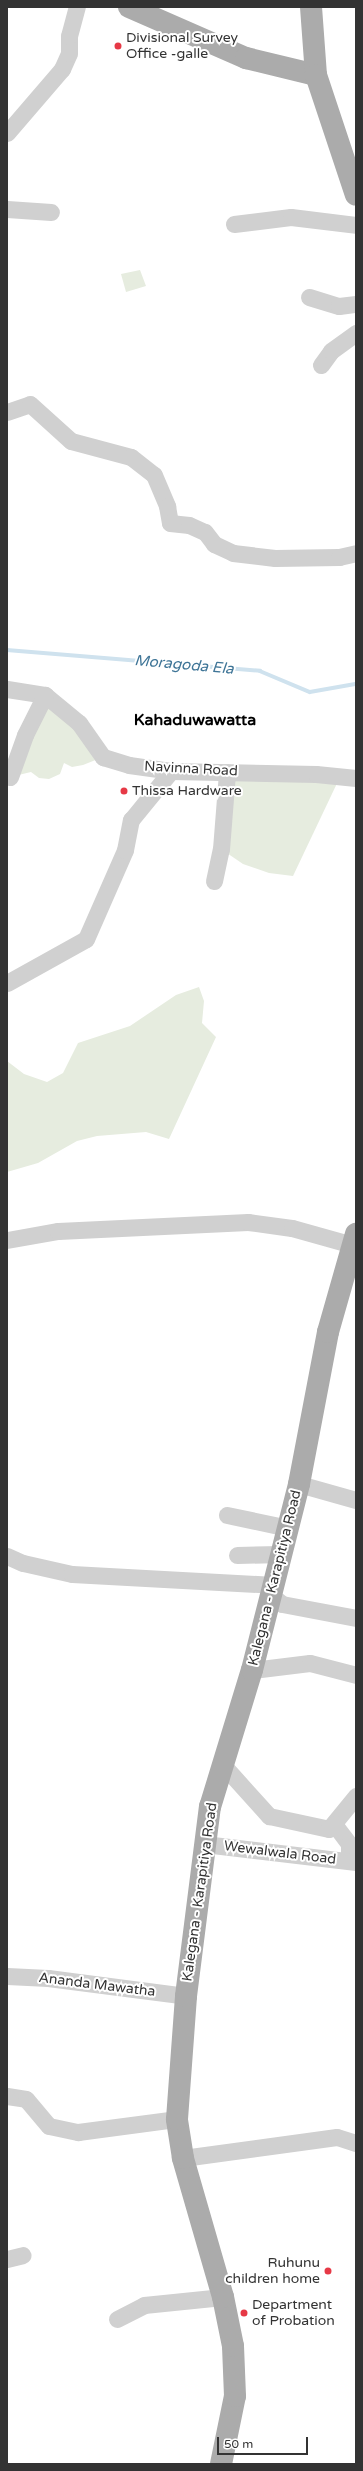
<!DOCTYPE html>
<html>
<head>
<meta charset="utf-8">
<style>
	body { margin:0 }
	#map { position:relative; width:363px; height:2471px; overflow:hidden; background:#fff; font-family:"Varela Round",sans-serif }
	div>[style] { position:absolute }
	.green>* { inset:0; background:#e6ecdf }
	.stream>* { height:3.5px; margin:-1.75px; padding:0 1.75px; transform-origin:1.75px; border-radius:1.75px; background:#cfe2ee }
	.minor>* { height:17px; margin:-8.5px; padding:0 8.5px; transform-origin:8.5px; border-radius:8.5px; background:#d0d0d0 }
	.major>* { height:22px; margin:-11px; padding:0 11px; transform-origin:11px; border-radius:11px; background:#ababab }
	.dots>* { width:11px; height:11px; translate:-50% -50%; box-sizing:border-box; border:2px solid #fff; border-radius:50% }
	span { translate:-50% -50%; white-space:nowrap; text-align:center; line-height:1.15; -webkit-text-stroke:4px #fff; paint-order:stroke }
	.poi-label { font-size:14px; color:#333 }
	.left { translate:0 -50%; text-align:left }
	.right { translate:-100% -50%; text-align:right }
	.street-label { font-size:14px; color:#333 }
	.water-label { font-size:15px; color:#3f7597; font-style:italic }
	.quarter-label { font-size:16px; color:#000; font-weight:700 }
	.frame { position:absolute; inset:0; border:8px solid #333; pointer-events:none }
	.scale { position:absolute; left:217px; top:2437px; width:91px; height:18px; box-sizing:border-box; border:2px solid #333; border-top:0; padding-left:5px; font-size:12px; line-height:14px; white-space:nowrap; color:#333; -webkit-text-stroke:3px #fff; paint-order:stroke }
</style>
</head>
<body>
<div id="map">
	<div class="green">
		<i style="clip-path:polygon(140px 270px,146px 286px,126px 292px,121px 274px)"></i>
		<i style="clip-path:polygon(45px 695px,103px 757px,83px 765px,72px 767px,64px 763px,60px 774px,49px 779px,39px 778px,31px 772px,10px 777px)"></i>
		<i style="clip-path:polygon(227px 772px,340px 777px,293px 876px,269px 873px,243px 864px,221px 849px)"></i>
		<i style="clip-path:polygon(199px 987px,204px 1001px,202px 1023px,216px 1037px,169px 1139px,146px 1132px,97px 1136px,77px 1141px,38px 1163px,7px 1172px,7px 1061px,24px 1074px,47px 1082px,63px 1073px,78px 1043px,130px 1026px,176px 995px)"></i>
	</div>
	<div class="stream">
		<i style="left:7px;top:650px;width:254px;rotate:4.7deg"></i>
		<i style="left:260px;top:671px;width:54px;rotate:22.8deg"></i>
		<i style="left:310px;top:692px;width:47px;rotate:-9.9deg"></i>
	</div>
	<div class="minor">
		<i style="left:7px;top:133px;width:84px;rotate:-49.3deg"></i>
		<i style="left:62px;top:69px;width:17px;rotate:-66deg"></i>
		<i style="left:69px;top:53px;width:17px;rotate:-90deg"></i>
		<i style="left:69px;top:36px;width:30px;rotate:-75deg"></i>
		<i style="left:7px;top:209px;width:44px;rotate:3.9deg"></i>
		<i style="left:234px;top:224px;width:57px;rotate:-7deg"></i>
		<i style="left:291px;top:217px;width:65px;rotate:7deg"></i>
		<i style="left:309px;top:297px;width:31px;rotate:17deg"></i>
		<i style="left:339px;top:306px;width:17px;rotate:-7deg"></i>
		<i style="left:321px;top:365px;width:17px;rotate:-54deg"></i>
		<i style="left:331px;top:351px;width:31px;rotate:-36deg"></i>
		<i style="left:7px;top:412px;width:24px;rotate:-19deg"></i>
		<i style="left:30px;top:404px;width:55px;rotate:42.1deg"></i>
		<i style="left:71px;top:441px;width:62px;rotate:14.9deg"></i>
		<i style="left:131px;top:457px;width:29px;rotate:38deg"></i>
		<i style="left:154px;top:475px;width:34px;rotate:67deg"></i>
		<i style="left:167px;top:506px;width:17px;rotate:80deg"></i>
		<i style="left:170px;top:523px;width:19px;rotate:6deg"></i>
		<i style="left:189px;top:525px;width:17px;rotate:24deg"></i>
		<i style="left:205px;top:532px;width:15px;rotate:53deg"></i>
		<i style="left:214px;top:544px;width:21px;rotate:25deg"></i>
		<i style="left:233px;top:553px;width:42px;rotate:6.8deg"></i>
		<i style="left:275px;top:558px;width:64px;rotate:-0.9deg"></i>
		<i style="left:339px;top:557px;width:17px;rotate:-13deg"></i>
		<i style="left:7px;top:689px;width:38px;rotate:9deg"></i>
		<i style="left:45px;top:695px;width:44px;rotate:39.5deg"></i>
		<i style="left:79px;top:723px;width:42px;rotate:54.8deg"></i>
		<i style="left:103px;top:757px;width:27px;rotate:17deg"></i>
		<i style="left:129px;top:765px;width:42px;rotate:8.1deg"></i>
		<i style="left:171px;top:771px;width:145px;rotate:1.2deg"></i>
		<i style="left:316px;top:774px;width:40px;rotate:5.7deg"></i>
		<i style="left:10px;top:777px;width:45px;rotate:-70.3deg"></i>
		<i style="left:25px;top:735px;width:45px;rotate:-63.4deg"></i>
		<i style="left:214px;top:881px;width:33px;rotate:-78deg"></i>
		<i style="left:221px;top:849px;width:77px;rotate:-85.5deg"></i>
		<i style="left:7px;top:983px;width:90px;rotate:-29.1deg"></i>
		<i style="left:86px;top:939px;width:97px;rotate:-66.3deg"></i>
		<i style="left:125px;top:850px;width:31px;rotate:-79deg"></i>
		<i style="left:131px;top:820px;width:63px;rotate:-50.8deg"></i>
		<i style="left:7px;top:1240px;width:52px;rotate:-10deg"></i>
		<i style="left:58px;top:1231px;width:190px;rotate:-2.7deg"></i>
		<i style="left:248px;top:1222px;width:44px;rotate:7.8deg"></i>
		<i style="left:292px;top:1228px;width:63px;rotate:15.6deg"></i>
		<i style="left:299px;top:1484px;width:59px;rotate:15.7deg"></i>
		<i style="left:227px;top:1515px;width:62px;rotate:12deg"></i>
		<i style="left:237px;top:1555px;width:44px;rotate:-1.3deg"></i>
		<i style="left:7px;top:1556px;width:17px;rotate:24deg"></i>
		<i style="left:23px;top:1563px;width:50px;rotate:12.7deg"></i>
		<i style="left:72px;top:1574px;width:201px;rotate:3.1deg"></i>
		<i style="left:271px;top:1595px;width:14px;rotate:39deg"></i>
		<i style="left:282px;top:1604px;width:75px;rotate:10.7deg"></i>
		<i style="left:252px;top:1670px;width:58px;rotate:-6.9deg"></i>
		<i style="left:310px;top:1663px;width:48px;rotate:14.6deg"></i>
		<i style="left:223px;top:1765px;width:69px;rotate:48deg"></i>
		<i style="left:269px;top:1816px;width:61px;rotate:12.2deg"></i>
		<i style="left:329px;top:1829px;width:43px;rotate:-50.7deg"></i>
		<i style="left:334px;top:1824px;width:25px;rotate:53deg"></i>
		<i style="left:349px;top:1844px;width:17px;rotate:90deg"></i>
		<i style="left:204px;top:1844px;width:153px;rotate:6.8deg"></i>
		<i style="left:7px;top:1976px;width:41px;rotate:2.8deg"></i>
		<i style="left:48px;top:1978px;width:139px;rotate:7.4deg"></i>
		<i style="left:7px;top:2096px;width:19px;rotate:9deg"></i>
		<i style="left:26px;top:2099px;width:35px;rotate:50deg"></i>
		<i style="left:49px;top:2126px;width:30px;rotate:12deg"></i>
		<i style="left:78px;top:2132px;width:100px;rotate:-7.5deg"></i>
		<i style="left:183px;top:2158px;width:155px;rotate:-7.8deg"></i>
		<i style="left:337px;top:2137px;width:20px;rotate:18deg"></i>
		<i style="left:7px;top:2259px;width:16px;rotate:-14deg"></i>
		<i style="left:117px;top:2319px;width:30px;rotate:-27deg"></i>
		<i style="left:144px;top:2305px;width:79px;rotate:-5.8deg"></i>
	</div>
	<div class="major">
		<i style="left:129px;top:7px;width:128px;rotate:23.6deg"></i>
		<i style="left:246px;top:58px;width:72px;rotate:13.7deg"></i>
		<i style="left:311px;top:7px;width:68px;rotate:85.8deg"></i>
		<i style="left:316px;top:75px;width:126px;rotate:71.6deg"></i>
		<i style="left:221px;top:2464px;width:69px;rotate:-78.4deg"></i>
		<i style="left:235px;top:2396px;width:50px;rotate:-92.3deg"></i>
		<i style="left:233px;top:2346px;width:50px;rotate:-101.5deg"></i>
		<i style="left:223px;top:2297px;width:145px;rotate:-106.1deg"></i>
		<i style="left:183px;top:2158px;width:39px;rotate:-99deg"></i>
		<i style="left:177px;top:2119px;width:123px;rotate:-85.8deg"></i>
		<i style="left:186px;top:1996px;width:191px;rotate:-82.8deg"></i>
		<i style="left:210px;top:1807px;width:143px;rotate:-73deg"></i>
		<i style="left:252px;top:1670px;width:192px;rotate:-75.8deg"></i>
		<i style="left:299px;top:1484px;width:155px;rotate:-79.2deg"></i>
		<i style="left:328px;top:1332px;width:102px;rotate:-74.1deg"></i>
	</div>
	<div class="dots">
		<i style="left:118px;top:46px;background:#e63946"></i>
		<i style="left:124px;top:791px;background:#e63946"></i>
		<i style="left:328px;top:2271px;background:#e63946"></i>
		<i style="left:244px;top:2313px;background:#e63946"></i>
	</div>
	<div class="poi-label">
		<span class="left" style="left:126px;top:46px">Divisional Survey<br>Office -galle</span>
		<span class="left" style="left:132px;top:791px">Thissa Hardware</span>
		<span class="right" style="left:320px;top:2271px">Ruhunu<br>children home</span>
		<span class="left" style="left:252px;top:2313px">Department<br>of Probation</span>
	</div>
	<div class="street-label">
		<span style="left:191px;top:769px;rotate:3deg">Navinna Road</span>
		<span style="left:275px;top:1578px;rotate:-76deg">Kalegana - Karapitiya Road</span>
		<span style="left:280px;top:1853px;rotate:7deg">Wewalwala Road</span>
		<span style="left:200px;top:1892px;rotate:-82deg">Kalegana - Karapitiya Road</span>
		<span style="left:97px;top:1985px;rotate:7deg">Ananda Mawatha</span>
	</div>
	<div class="water-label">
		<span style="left:184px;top:665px;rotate:5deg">Moragoda Ela</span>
	</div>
	<div class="quarter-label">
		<span style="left:195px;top:720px">Kahaduwawatta</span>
	</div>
	<div class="frame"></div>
	<div class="scale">50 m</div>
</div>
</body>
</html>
